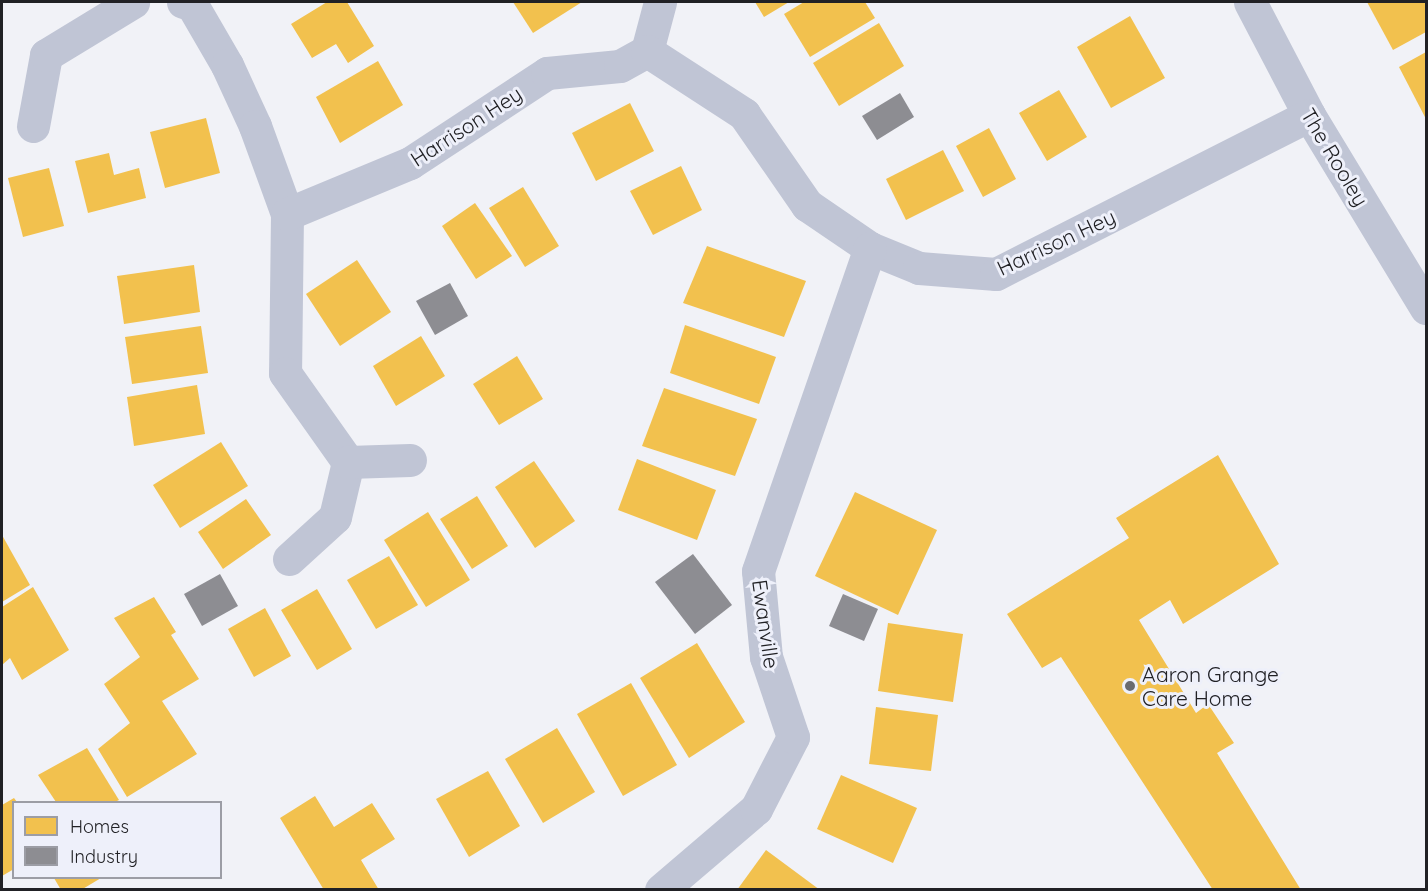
<!DOCTYPE html>
<html>
<head>
<meta charset="utf-8">
<style>
	body { margin:0 }
	#map { position:relative; width:1428px; height:891px; overflow:hidden; background:#f1f2f7; font-family:Quicksand,sans-serif }
	div>[style] { position:absolute }
	.homes>* { inset:0; background:#f2c14e }
	.industry>* { inset:0; background:#8d8d92 }
	.minor>* { height:33px; margin:-16.5px; padding:0 16.5px; transform-origin:16.5px; border-radius:16.5px; background:#c0c5d5 }
	.dots>* { width:16px; height:16px; translate:-50% -50%; box-sizing:border-box; border:3px solid #eef0fa; border-radius:50% }
	span { translate:-50% -50%; white-space:nowrap; text-align:center; line-height:1.15; -webkit-text-stroke:6px #eef0fa; paint-order:stroke }
	.street-label { font-size:21px; color:#212125 }
	.poi-label { font-size:21px; color:#212125 }
	.left { translate:0 -50%; text-align:left }
	.frame { position:absolute; inset:0; border:3px solid #212125; pointer-events:none }
	.legend { position:absolute; left:12px; top:801px; width:210px; height:78px; box-sizing:border-box; background:#eef0fa; border:2px solid #9c9da5; margin:0; padding:8px 10px; list-style:none; font-size:18px; color:#212125 }
	.legend li { display:flex; align-items:center; gap:12px; height:30px }
	.legend b { width:30px; border:2px solid #9c9da5 }
</style>
</head>
<body>
<div id="map">
	<div class="homes">
		<i style="clip-path:polygon(327px 2px,347px 2px,374px 46px,348px 63px,336px 44px,312px 58px,291px 24px)"></i>
		<i style="clip-path:polygon(513px 2px,582px 2px,533px 33px)"></i>
		<i style="clip-path:polygon(755px 2px,789px 2px,764px 17px)"></i>
		<i style="clip-path:polygon(804px 2px,865px 2px,875px 18px,810px 57px,784px 14px)"></i>
		<i style="clip-path:polygon(1367px 2px,1426px 2px,1426px 32px,1393px 50px)"></i>
		<i style="clip-path:polygon(1130px 16px,1165px 78px,1111px 108px,1077px 47px)"></i>
		<i style="clip-path:polygon(879px 23px,904px 66px,839px 106px,813px 63px)"></i>
		<i style="clip-path:polygon(1426px 52px,1426px 119px,1399px 67px)"></i>
		<i style="clip-path:polygon(378px 61px,403px 105px,340px 143px,316px 97px)"></i>
		<i style="clip-path:polygon(1059px 90px,1087px 137px,1047px 161px,1019px 113px)"></i>
		<i style="clip-path:polygon(630px 103px,654px 151px,596px 181px,572px 133px)"></i>
		<i style="clip-path:polygon(206px 118px,220px 173px,165px 188px,150px 132px)"></i>
		<i style="clip-path:polygon(989px 128px,1016px 179px,983px 197px,956px 146px)"></i>
		<i style="clip-path:polygon(943px 150px,964px 191px,906px 220px,886px 179px)"></i>
		<i style="clip-path:polygon(109px 153px,114px 175px,139px 168px,146px 198px,88px 213px,75px 161px)"></i>
		<i style="clip-path:polygon(681px 166px,702px 210px,653px 235px,630px 191px)"></i>
		<i style="clip-path:polygon(49px 168px,64px 226px,23px 237px,8px 178px)"></i>
		<i style="clip-path:polygon(523px 187px,559px 246px,525px 267px,489px 208px)"></i>
		<i style="clip-path:polygon(475px 203px,512px 256px,476px 279px,442px 226px)"></i>
		<i style="clip-path:polygon(707px 246px,806px 281px,784px 337px,683px 303px)"></i>
		<i style="clip-path:polygon(357px 260px,391px 312px,340px 346px,306px 294px)"></i>
		<i style="clip-path:polygon(194px 265px,200px 312px,124px 324px,117px 276px)"></i>
		<i style="clip-path:polygon(685px 325px,776px 357px,759px 404px,670px 373px)"></i>
		<i style="clip-path:polygon(201px 326px,208px 373px,132px 384px,125px 337px)"></i>
		<i style="clip-path:polygon(421px 336px,445px 376px,396px 406px,373px 366px)"></i>
		<i style="clip-path:polygon(517px 356px,543px 399px,499px 425px,473px 384px)"></i>
		<i style="clip-path:polygon(197px 385px,205px 434px,134px 446px,127px 397px)"></i>
		<i style="clip-path:polygon(664px 388px,757px 419px,735px 476px,642px 446px)"></i>
		<i style="clip-path:polygon(221px 442px,248px 486px,180px 528px,153px 485px)"></i>
		<i style="clip-path:polygon(1218px 455px,1279px 564px,1183px 624px,1170px 600px,1139px 620px,1196px 713px,1208px 704px,1234px 743px,1217px 753px,1301px 890px,1213px 890px,1061px 657px,1042px 668px,1007px 614px,1129px 538px,1116px 518px)"></i>
		<i style="clip-path:polygon(637px 459px,716px 490px,697px 540px,618px 510px)"></i>
		<i style="clip-path:polygon(534px 461px,575px 521px,535px 548px,495px 487px)"></i>
		<i style="clip-path:polygon(855px 492px,937px 530px,898px 615px,815px 576px)"></i>
		<i style="clip-path:polygon(477px 496px,508px 546px,472px 569px,440px 519px)"></i>
		<i style="clip-path:polygon(246px 499px,271px 535px,223px 569px,198px 532px)"></i>
		<i style="clip-path:polygon(428px 512px,470px 580px,426px 607px,384px 540px)"></i>
		<i style="clip-path:polygon(2px 535px,30px 585px,2px 602px)"></i>
		<i style="clip-path:polygon(389px 556px,418px 605px,376px 629px,347px 580px)"></i>
		<i style="clip-path:polygon(33px 587px,69px 650px,22px 680px,10px 658px,2px 665px,2px 607px)"></i>
		<i style="clip-path:polygon(317px 589px,352px 649px,317px 670px,281px 610px)"></i>
		<i style="clip-path:polygon(154px 597px,176px 632px,171px 635px,199px 679px,162px 701px,197px 754px,127px 797px,98px 749px,130px 723px,104px 684px,140px 657px,114px 618px)"></i>
		<i style="clip-path:polygon(265px 608px,291px 656px,254px 677px,228px 629px)"></i>
		<i style="clip-path:polygon(888px 623px,963px 634px,953px 702px,878px 691px)"></i>
		<i style="clip-path:polygon(697px 643px,745px 722px,689px 758px,640px 678px)"></i>
		<i style="clip-path:polygon(631px 683px,677px 765px,623px 796px,577px 714px)"></i>
		<i style="clip-path:polygon(876px 707px,938px 715px,931px 771px,869px 764px)"></i>
		<i style="clip-path:polygon(557px 728px,595px 792px,543px 823px,505px 759px)"></i>
		<i style="clip-path:polygon(87px 748px,119px 800px,115px 802px,56px 802px,38px 775px)"></i>
		<i style="clip-path:polygon(488px 771px,520px 826px,469px 857px,436px 799px)"></i>
		<i style="clip-path:polygon(841px 775px,917px 808px,893px 863px,817px 829px)"></i>
		<i style="clip-path:polygon(315px 796px,334px 827px,372px 803px,395px 839px,361px 860px,379px 890px,324px 890px,280px 818px)"></i>
		<i style="clip-path:polygon(14px 798px,17px 802px,14px 802px,14px 869px,2px 876px,2px 805px)"></i>
		<i style="clip-path:polygon(766px 850px,820px 890px,737px 890px)"></i>
		<i style="clip-path:polygon(54px 878px,101px 878px,81px 890px,61px 890px)"></i>
	</div>
	<div class="industry">
		<i style="clip-path:polygon(900px 93px,914px 117px,877px 140px,862px 116px)"></i>
		<i style="clip-path:polygon(450px 283px,468px 316px,435px 335px,416px 301px)"></i>
		<i style="clip-path:polygon(693px 554px,732px 605px,695px 634px,655px 582px)"></i>
		<i style="clip-path:polygon(220px 574px,238px 606px,202px 626px,184px 594px)"></i>
		<i style="clip-path:polygon(843px 594px,878px 609px,864px 641px,829px 626px)"></i>
	</div>
	<div class="minor">
		<i style="left:183px;top:2px;width:8px;rotate:7deg"></i>
		<i style="left:191px;top:3px;width:72px;rotate:59.9deg"></i>
		<i style="left:227px;top:65px;width:67px;rotate:65.3deg"></i>
		<i style="left:255px;top:126px;width:94px;rotate:70deg"></i>
		<i style="left:287px;top:214px;width:159px;rotate:90.7deg"></i>
		<i style="left:285px;top:373px;width:109px;rotate:54.7deg"></i>
		<i style="left:1250px;top:2px;width:127px;rotate:62.4deg"></i>
		<i style="left:1309px;top:115px;width:226px;rotate:58.8deg"></i>
		<i style="left:647px;top:51px;width:51px;rotate:-75.1deg"></i>
		<i style="left:33px;top:126px;width:72px;rotate:-79.6deg"></i>
		<i style="left:46px;top:55px;width:102px;rotate:-31.3deg"></i>
		<i style="left:287px;top:214px;width:133px;rotate:-22.5deg"></i>
		<i style="left:410px;top:163px;width:164px;rotate:-33.3deg"></i>
		<i style="left:547px;top:73px;width:73px;rotate:-5.5deg"></i>
		<i style="left:620px;top:66px;width:31px;rotate:-29deg"></i>
		<i style="left:647px;top:51px;width:116px;rotate:33deg"></i>
		<i style="left:744px;top:114px;width:111px;rotate:55.3deg"></i>
		<i style="left:807px;top:205px;width:76px;rotate:34.3deg"></i>
		<i style="left:870px;top:248px;width:53px;rotate:22.2deg"></i>
		<i style="left:919px;top:268px;width:77px;rotate:4.5deg"></i>
		<i style="left:996px;top:274px;width:351px;rotate:-26.9deg"></i>
		<i style="left:289px;top:559px;width:62px;rotate:-42.4deg"></i>
		<i style="left:335px;top:517px;width:57px;rotate:-76.7deg"></i>
		<i style="left:348px;top:462px;width:62px;rotate:-1.8deg"></i>
		<i style="left:661px;top:890px;width:125px;rotate:-40.5deg"></i>
		<i style="left:756px;top:809px;width:81px;rotate:-62.8deg"></i>
		<i style="left:793px;top:737px;width:84px;rotate:-108.6deg"></i>
		<i style="left:766px;top:657px;width:86px;rotate:-95.3deg"></i>
		<i style="left:758px;top:571px;width:342px;rotate:-70.9deg"></i>
	</div>
	<div class="dots">
		<i style="left:1130px;top:686px;background:#6a6a6e"></i>
	</div>
	<div class="street-label">
		<span style="left:466px;top:126px;rotate:-33deg">Harrison Hey</span>
		<span style="left:1335px;top:157px;rotate:59deg">The Rooley</span>
		<span style="left:1056px;top:242px;rotate:-25deg">Harrison Hey</span>
		<span style="left:766px;top:624px;rotate:82deg">Ewanville</span>
	</div>
	<div class="poi-label">
		<span class="left" style="left:1142px;top:686px">Aaron Grange<br>Care Home</span>
	</div>
	<div class="frame"></div>
	<ul class="legend">
	<li><b style="height:16px;background:#f2c14e"></b>Homes</li>
	<li><b style="height:16px;background:#8d8d92"></b>Industry</li>
	</ul>
</div>
</body>
</html>
